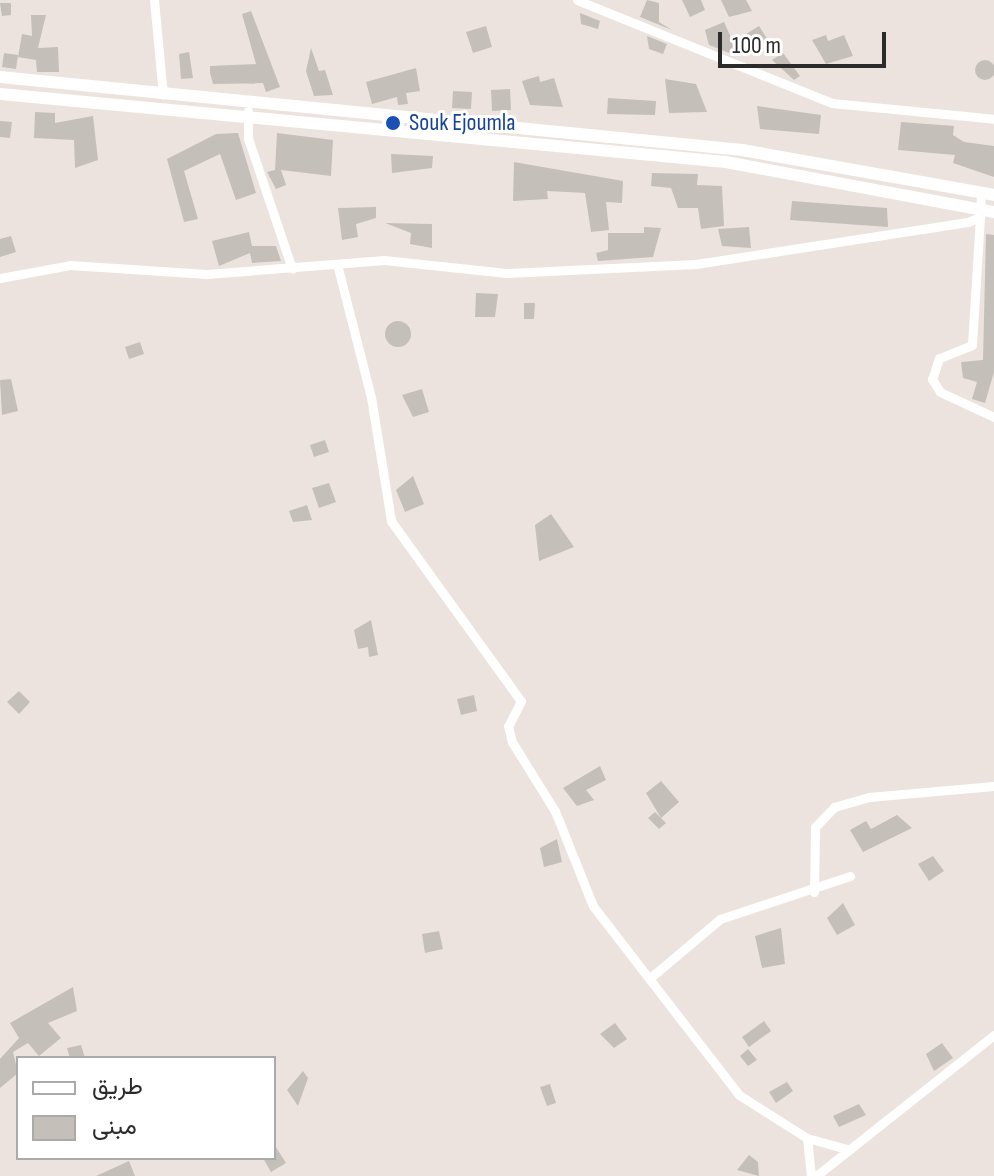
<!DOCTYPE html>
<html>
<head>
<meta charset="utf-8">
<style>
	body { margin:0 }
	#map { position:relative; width:994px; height:1176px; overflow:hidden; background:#ece3de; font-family:"Sofia Sans Condensed",Vazirmatn,sans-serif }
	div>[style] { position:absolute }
	.building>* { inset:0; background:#c5bfb9 }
	.round { border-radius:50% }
	.street>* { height:9px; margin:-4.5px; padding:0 4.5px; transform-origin:4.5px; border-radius:4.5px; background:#fff }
	.secondary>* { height:12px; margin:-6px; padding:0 6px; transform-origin:6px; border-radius:6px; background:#fff }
	.dots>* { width:22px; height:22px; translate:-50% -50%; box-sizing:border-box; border:4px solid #fff; border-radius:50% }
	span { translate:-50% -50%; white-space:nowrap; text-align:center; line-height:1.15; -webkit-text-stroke:6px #fff; paint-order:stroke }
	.transit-label { font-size:24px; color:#164399 }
	.left { translate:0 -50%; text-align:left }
	.legend { position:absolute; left:16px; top:1056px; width:260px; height:104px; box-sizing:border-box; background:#fff; border:2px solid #aaa; margin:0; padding:10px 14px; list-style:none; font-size:24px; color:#2b2b2b }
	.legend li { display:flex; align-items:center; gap:16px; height:40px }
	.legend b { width:40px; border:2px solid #aaa }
	.scale { position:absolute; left:718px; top:32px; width:168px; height:36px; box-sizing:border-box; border:4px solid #2b2b2b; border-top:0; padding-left:10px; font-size:24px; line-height:28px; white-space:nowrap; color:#2b2b2b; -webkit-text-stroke:6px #fff; paint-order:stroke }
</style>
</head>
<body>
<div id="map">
	<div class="building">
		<i style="clip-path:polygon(647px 0,659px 3px,659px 22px,672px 30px,640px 17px)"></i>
		<i style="clip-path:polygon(682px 0,701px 0,705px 10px,690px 17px)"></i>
		<i style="clip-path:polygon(721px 0,746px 0,752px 11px,729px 17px)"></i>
		<i style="clip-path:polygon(0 3px,11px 3px,11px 15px,2px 16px)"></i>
		<i style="clip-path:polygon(251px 11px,280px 87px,266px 92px,263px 83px,213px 84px,210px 73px,210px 66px,256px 64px,242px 14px)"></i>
		<i style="clip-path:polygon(580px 13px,600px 21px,598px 29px,581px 24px)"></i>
		<i style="clip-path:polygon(31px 15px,46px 15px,38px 48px,58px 47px,59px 72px,37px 72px,36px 60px,18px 57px,22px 34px,32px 36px)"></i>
		<i style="clip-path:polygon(724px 22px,733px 42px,759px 26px,768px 40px,749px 52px,742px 42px,737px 56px,709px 45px,705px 30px)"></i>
		<i style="clip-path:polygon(486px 26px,492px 47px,473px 53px,466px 32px)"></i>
		<i style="clip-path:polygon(826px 35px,828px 41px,844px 35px,853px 56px,826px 64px,812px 40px)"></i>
		<i style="clip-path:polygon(647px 36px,667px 44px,663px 54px,649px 49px)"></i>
		<i style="clip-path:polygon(311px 48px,319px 71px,325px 70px,333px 95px,314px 96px,306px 71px)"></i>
		<i style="clip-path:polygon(189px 52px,193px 78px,181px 79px,179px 54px)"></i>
		<i style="clip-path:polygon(4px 53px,18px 55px,16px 69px,2px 67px)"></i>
		<i style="clip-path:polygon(783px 53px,800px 76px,794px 80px,772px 60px)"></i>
		<i class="round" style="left:975px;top:60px;width:20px;height:20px"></i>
		<i style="clip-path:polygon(416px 68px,420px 91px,406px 93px,408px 104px,398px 105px,397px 97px,372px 104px,366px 82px)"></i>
		<i style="clip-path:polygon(539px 76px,540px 82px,554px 78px,563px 107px,530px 105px,522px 81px)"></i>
		<i style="clip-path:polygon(665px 79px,696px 84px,707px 112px,669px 113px)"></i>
		<i style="clip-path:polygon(510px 89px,511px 110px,492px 111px,491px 90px)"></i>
		<i style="clip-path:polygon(453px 91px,472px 92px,471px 109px,452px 108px)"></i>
		<i style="clip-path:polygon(608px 98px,656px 101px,655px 115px,607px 114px)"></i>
		<i style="clip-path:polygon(757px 106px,821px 115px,819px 134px,760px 129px)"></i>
		<i style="clip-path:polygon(35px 112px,55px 113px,55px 123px,93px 116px,98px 160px,75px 168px,74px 140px,34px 138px)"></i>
		<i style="clip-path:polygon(0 121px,12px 122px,10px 138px,0 137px)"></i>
		<i style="clip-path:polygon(901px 122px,954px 126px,953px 135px,964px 142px,994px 146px,994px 177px,953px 163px,955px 155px,898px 150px)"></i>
		<i style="clip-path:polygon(238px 133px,256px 193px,236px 200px,220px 154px,184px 171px,198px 219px,184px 222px,167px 159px,216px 134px)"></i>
		<i style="clip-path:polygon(277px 133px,333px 140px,331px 176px,281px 170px,286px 185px,276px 189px,267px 172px,275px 170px)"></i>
		<i style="clip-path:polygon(391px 154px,433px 156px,432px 168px,392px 173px)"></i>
		<i style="clip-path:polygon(514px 162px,623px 181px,622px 203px,606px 202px,609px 230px,591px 232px,585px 193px,547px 191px,548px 199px,513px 201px)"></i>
		<i style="clip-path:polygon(652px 173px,698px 174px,697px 185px,722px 186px,724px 226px,701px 229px,698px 208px,678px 208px,671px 188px,651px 186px)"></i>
		<i style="clip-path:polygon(792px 201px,887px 208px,888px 227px,790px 220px)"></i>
		<i style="clip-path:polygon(376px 207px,376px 218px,356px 224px,358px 237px,342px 240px,338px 208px)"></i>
		<i style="clip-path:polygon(385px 223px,432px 224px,432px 248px,410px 244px,411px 233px)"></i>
		<i style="clip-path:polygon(644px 227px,661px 228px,653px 257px,598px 261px,596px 253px,608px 250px,608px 233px,644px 233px)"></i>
		<i style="clip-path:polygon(749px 227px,751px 248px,722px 246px,718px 229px)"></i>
		<i style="clip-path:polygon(249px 232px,252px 246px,276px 246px,281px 261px,252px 263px,250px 253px,219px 266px,212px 241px)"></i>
		<i style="clip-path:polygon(986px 234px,994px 235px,994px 372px,985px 403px,972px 399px,977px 382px,963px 378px,961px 362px,983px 360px)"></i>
		<i style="clip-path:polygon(11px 236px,16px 252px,0 257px,0 239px)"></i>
		<i style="clip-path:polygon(476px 293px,498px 294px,495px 317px,475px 317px)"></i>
		<i style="clip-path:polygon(524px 303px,535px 303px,534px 319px,524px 319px)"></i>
		<i class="round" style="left:385px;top:321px;width:26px;height:26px"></i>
		<i style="clip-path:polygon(140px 342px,144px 354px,129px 359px,125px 347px)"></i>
		<i style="clip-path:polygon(11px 379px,18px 411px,2px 415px,0 380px)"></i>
		<i style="clip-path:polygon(422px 389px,429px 412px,413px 417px,402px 395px)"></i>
		<i style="clip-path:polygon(325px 440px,329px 452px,314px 457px,310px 445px)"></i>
		<i style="clip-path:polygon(413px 476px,424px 504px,405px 512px,396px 490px)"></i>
		<i style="clip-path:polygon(329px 483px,336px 502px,319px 508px,312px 488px)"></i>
		<i style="clip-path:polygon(307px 505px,312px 520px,293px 522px,289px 511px)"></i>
		<i style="clip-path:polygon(551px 514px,574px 547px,539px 561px,535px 525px)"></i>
		<i style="clip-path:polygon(371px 620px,378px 655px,369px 657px,368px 647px,358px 649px,354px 630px)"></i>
		<i style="clip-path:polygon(19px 691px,30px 702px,19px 714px,7px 702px)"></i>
		<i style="clip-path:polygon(474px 695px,477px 711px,461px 715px,457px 699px)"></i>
		<i style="clip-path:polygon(600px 766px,606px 780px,586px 790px,594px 800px,577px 806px,563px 788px)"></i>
		<i style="clip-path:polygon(661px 781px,679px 802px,661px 818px,646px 793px)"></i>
		<i style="clip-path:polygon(655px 812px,666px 823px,659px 829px,648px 818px)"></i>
		<i style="clip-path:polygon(897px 815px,912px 828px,863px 852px,850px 830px,866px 821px,871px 829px)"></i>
		<i style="clip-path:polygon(557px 839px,562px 862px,544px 867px,540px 848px)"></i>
		<i style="clip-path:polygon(933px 856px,944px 871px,929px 881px,918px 864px)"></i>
		<i style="clip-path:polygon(843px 903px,855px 925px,837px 935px,827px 918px)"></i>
		<i style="clip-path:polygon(781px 928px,785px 964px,762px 968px,755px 936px)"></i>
		<i style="clip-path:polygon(439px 931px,443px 949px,425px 953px,422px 934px)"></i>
		<i style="clip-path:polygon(73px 987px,77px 1011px,48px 1023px,61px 1038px,39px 1056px,28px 1043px,13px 1052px,18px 1073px,0 1088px,0 1059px,19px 1038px,10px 1023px)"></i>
		<i style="clip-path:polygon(764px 1021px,771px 1031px,749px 1047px,742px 1037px)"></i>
		<i style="clip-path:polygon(615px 1023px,627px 1039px,614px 1048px,600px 1034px)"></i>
		<i style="clip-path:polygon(942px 1043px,953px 1058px,934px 1071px,926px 1054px)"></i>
		<i style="clip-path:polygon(81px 1045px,85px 1058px,70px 1058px,67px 1048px)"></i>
		<i style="clip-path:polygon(748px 1049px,757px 1060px,748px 1066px,740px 1056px)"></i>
		<i style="clip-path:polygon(303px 1071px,308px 1078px,298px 1106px,287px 1090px)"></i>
		<i style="clip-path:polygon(787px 1082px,793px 1091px,776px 1103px,769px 1092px)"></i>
		<i style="clip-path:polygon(550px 1084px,556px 1103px,547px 1106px,540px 1087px)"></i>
		<i style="clip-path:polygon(859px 1104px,866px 1115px,839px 1127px,833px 1116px)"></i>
		<i style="clip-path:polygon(274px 1144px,286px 1163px,271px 1172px,263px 1158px,274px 1158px)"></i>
		<i style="clip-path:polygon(749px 1155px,758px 1162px,759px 1176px,737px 1170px)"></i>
		<i style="clip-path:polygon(129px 1161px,135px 1176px,96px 1176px)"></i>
	</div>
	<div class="street">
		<i style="left:154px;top:0;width:95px;rotate:84.6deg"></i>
		<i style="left:577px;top:0;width:275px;rotate:22deg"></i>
		<i style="left:832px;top:103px;width:163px;rotate:5.6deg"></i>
		<i style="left:248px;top:111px;width:27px;rotate:90deg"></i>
		<i style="left:248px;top:138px;width:138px;rotate:71.4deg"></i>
		<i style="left:980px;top:217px;width:128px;rotate:93.6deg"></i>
		<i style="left:972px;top:345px;width:35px;rotate:158deg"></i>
		<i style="left:939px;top:358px;width:22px;rotate:108deg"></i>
		<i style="left:932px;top:379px;width:15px;rotate:58deg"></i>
		<i style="left:940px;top:392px;width:60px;rotate:24.8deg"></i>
		<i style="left:337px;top:264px;width:137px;rotate:75.7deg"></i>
		<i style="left:371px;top:397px;width:126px;rotate:80.8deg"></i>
		<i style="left:391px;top:521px;width:222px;rotate:54.2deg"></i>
		<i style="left:521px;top:701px;width:28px;rotate:117deg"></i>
		<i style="left:508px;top:726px;width:16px;rotate:76deg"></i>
		<i style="left:512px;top:742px;width:81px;rotate:58.1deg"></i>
		<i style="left:555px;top:811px;width:102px;rotate:68.2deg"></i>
		<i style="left:593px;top:906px;width:239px;rotate:52.3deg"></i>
		<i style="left:739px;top:1095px;width:80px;rotate:32.3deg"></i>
		<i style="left:807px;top:1138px;width:41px;rotate:15.4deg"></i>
		<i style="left:0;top:278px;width:71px;rotate:-10.5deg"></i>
		<i style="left:70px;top:265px;width:137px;rotate:3.8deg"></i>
		<i style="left:207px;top:274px;width:178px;rotate:-4.5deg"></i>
		<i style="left:384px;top:260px;width:123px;rotate:6.1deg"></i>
		<i style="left:506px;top:273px;width:190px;rotate:-2.7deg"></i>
		<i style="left:696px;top:264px;width:275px;rotate:-8.8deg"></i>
		<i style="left:968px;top:222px;width:13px;rotate:-23deg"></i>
		<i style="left:980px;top:217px;width:25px;rotate:-88deg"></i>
		<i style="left:814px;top:892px;width:65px;rotate:-89.1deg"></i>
		<i style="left:815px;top:827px;width:28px;rotate:-46deg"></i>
		<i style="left:834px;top:807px;width:36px;rotate:-16deg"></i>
		<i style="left:869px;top:797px;width:125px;rotate:-5deg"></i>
		<i style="left:650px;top:978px;width:92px;rotate:-40.1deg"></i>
		<i style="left:720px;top:919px;width:137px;rotate:-18.3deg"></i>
		<i style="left:807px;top:1138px;width:38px;rotate:84deg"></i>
		<i style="left:816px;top:1176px;width:227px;rotate:-38.4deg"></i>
	</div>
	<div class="secondary">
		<i style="left:0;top:77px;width:746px;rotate:5.62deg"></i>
		<i style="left:742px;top:150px;width:256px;rotate:10.1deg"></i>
		<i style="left:0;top:94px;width:729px;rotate:5.35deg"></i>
		<i style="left:726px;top:162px;width:273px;rotate:10.6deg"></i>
	</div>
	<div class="dots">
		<i style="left:393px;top:123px;background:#1a4fb4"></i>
	</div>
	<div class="transit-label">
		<span class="left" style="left:409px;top:123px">Souk Ejoumla</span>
	</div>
	<ul class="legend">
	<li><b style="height:10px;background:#fff"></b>طريق</li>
	<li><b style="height:22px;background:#c5bfb9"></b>مبنى</li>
	</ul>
	<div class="scale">100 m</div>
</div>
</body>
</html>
